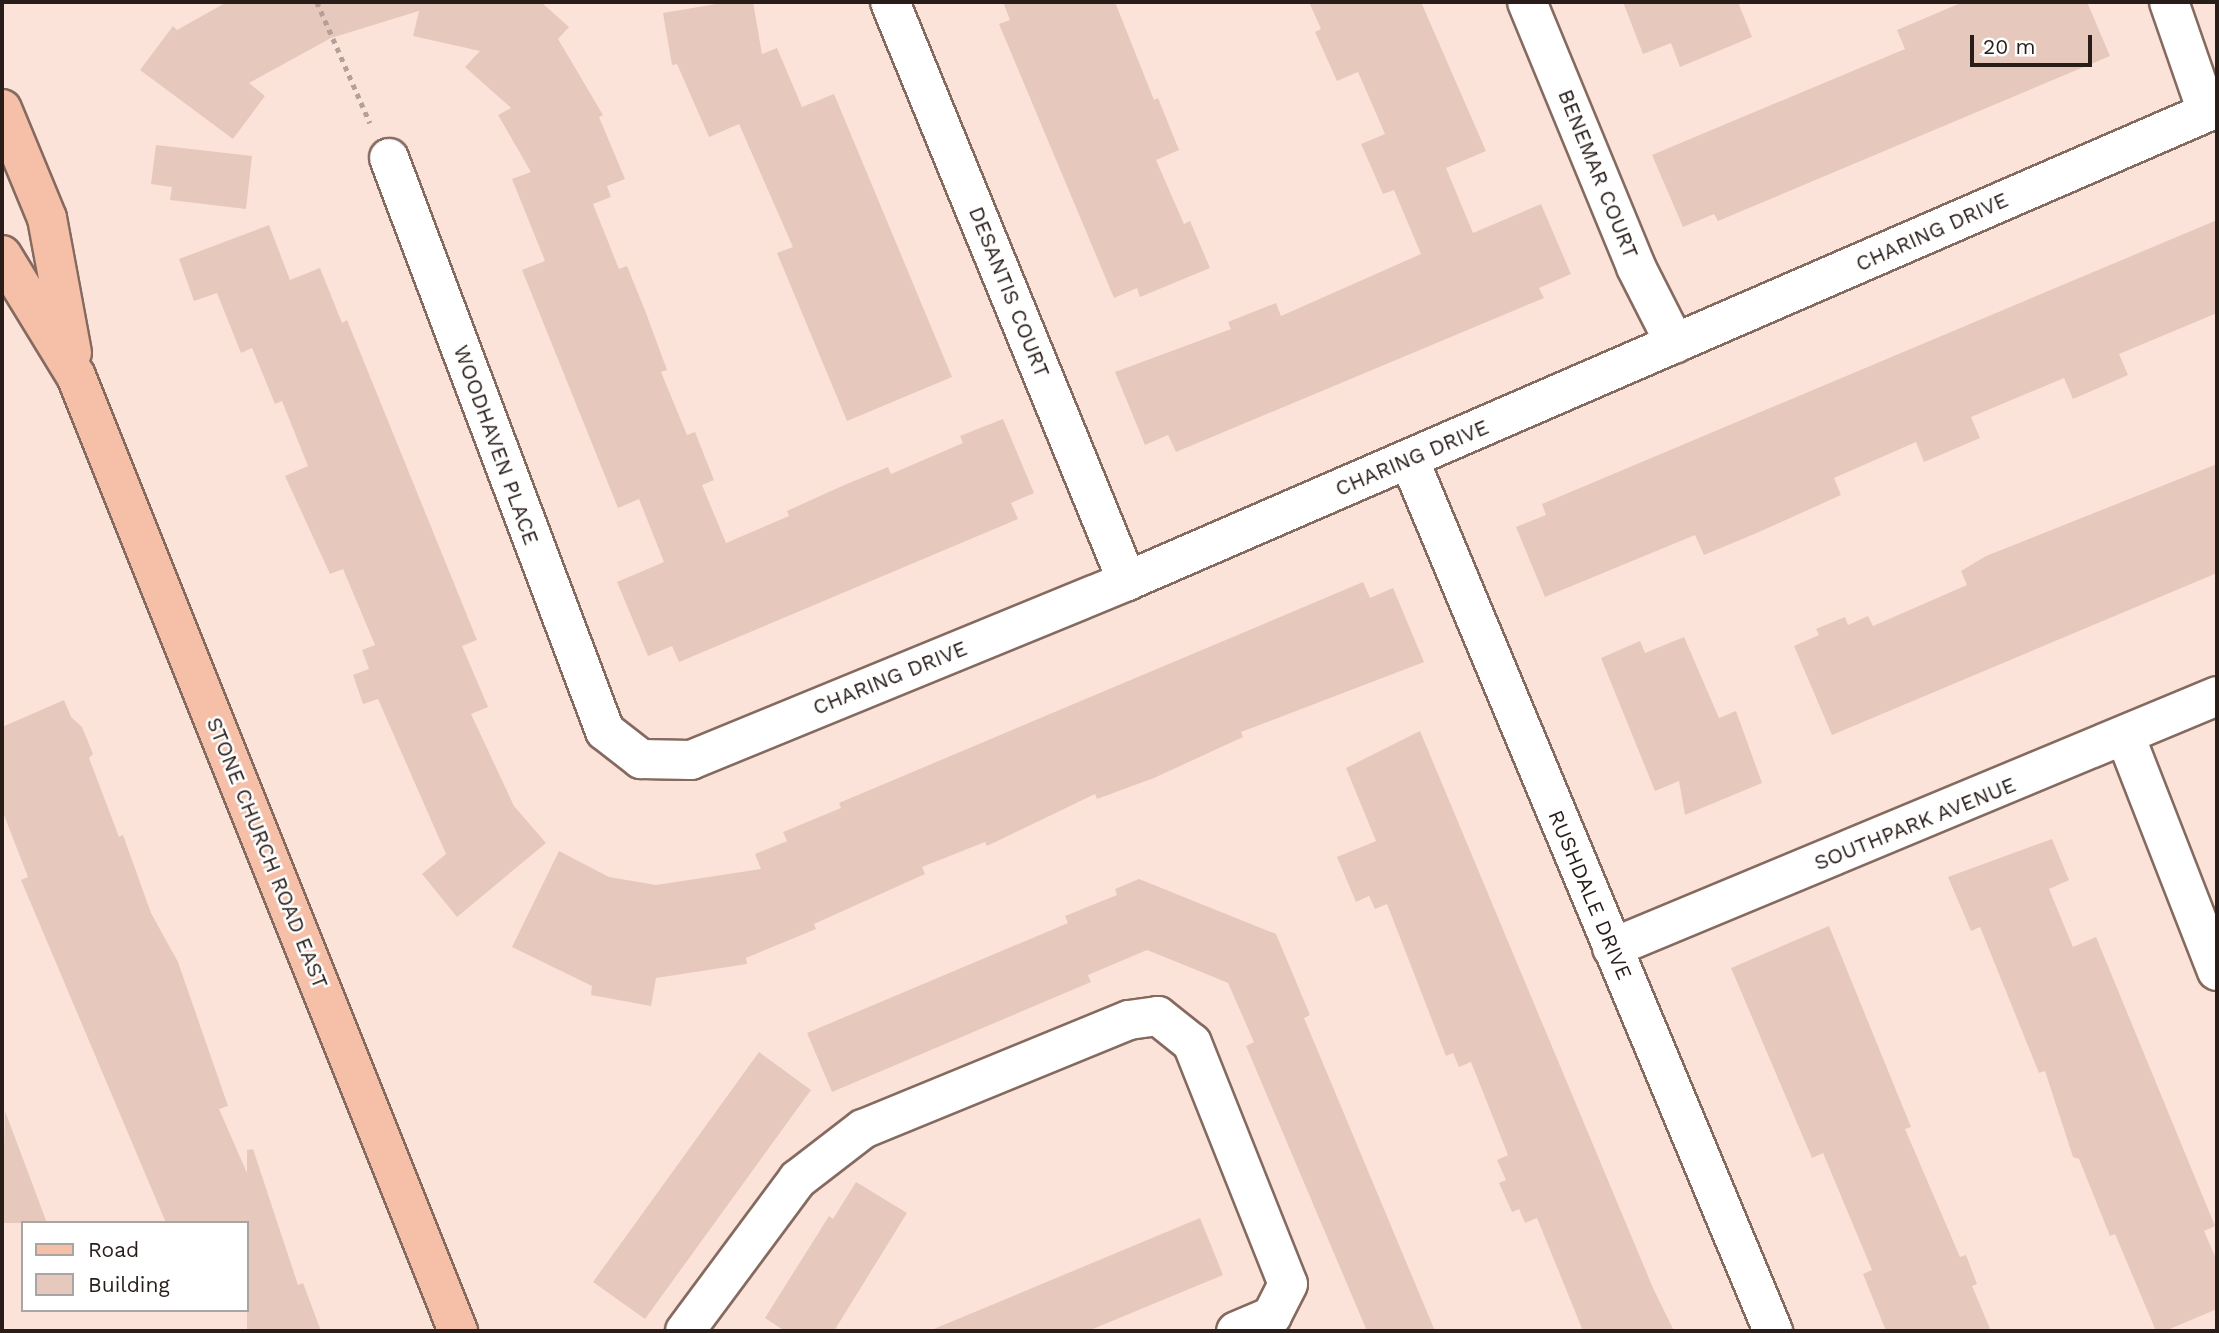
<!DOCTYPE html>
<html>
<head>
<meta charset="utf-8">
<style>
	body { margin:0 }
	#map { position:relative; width:2219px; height:1333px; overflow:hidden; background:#fce3d9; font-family:"Work Sans",sans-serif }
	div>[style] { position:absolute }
	.building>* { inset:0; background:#e7c8bc }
	.path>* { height:4.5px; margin-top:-2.25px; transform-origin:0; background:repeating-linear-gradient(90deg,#b4a098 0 5px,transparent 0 10px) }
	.roads { filter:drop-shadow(2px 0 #856a5f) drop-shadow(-2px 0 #856a5f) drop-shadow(0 2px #856a5f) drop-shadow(0 -2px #856a5f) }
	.minor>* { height:38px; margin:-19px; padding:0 19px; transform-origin:19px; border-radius:19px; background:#fff }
	.major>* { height:38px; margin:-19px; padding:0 19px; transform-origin:19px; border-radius:19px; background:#f6bfa8 }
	span { translate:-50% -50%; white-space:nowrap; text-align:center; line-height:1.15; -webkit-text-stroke:5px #fff; paint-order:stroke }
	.street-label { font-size:21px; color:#281d19 }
	.frame { position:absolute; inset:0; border:4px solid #281d19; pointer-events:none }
	.legend { position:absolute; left:21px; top:1221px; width:228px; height:91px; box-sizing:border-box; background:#fff; border:2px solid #a9a5a3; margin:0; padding:9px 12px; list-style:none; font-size:21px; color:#281d19 }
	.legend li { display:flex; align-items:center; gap:14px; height:35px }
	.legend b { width:35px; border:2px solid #a9a5a3 }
	.scale { position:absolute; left:1970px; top:35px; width:122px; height:32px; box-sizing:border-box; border:4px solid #281d19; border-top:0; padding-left:9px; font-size:21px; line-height:24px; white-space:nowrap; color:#281d19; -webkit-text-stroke:5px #fff; paint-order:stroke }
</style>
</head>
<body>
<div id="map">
	<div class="building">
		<i style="clip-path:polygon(227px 2px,541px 2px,569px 27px,558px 39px,603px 115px,599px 117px,625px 179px,607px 186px,611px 197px,593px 204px,619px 269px,627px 266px,646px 313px,667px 370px,661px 372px,687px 435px,695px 432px,714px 480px,702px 485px,726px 543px,789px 516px,787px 511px,842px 486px,888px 467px,891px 474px,963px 443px,960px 436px,1003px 419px,1034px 493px,1011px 503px,1018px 519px,679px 662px,672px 646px,648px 656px,617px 582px,664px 562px,639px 499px,618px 508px,522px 270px,545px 261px,512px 179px,531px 172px,498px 115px,511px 108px,465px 67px,480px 51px,413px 36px,419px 11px,331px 38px,249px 83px,265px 96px,233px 139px,140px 70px,173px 26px,177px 30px)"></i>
		<i style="clip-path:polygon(728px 2px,753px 2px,762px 54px,777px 48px,802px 107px,834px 94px,952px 377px,847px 421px,777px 253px,793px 247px,739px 124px,709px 137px,677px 64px,672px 65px,663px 13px)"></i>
		<i style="clip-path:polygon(1003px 2px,1115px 2px,1154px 100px,1158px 98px,1179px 150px,1156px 160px,1184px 224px,1190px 221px,1210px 268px,1140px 297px,1137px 288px,1114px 298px,999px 24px,1010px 20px)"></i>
		<i style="clip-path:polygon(1309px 2px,1421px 2px,1486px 151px,1446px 168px,1473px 233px,1541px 204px,1571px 274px,1539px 288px,1544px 298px,1176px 452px,1168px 435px,1145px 445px,1115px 372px,1231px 329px,1228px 322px,1276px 303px,1281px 316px,1421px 254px,1394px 190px,1383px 194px,1361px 144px,1385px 134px,1358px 72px,1337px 81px,1315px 32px,1321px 29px)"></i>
		<i style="clip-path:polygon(1623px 2px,1738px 2px,1752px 37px,1680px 67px,1671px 43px,1643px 54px)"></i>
		<i style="clip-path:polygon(1963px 2px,2087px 2px,2110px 56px,1718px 221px,1714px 214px,1683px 227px,1652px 155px,1905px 49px,1897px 30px)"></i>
		<i style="clip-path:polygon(156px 145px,252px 156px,246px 209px,170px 200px,172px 187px,151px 184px)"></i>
		<i style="clip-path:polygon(2217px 220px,2217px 313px,2119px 354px,2128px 375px,2073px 399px,2064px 378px,1971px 417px,1980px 438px,1924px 462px,1916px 442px,1834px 478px,1841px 495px,1759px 532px,1704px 555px,1695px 535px,1545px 597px,1516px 527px,1546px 515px,1542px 504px)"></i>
		<i style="clip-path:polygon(269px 225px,290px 280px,320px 268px,342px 323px,347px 320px,477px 640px,462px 646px,488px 707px,471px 714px,514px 806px,546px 843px,457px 917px,422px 874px,446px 854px,378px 699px,363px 704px,353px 675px,369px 669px,362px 650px,375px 645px,343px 569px,330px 574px,285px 476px,308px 466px,282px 401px,275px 404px,252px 348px,241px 353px,217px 293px,194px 301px,179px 259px)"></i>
		<i style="clip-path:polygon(2217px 464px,2217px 573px,1832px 735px,1794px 646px,1819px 635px,1816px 629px,1845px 617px,1848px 625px,1868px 616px,1873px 626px,1967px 585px,1961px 571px,1986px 556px)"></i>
		<i style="clip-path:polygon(1363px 582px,1370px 598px,1393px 588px,1424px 662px,1241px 732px,1243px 737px,1154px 778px,1097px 799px,1095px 794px,987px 846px,985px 842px,922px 867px,925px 874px,814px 924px,816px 929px,746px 958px,747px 964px,656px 978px,651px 1006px,591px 995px,592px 986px,512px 947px,559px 851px,609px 877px,656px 885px,761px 869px,755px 854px,787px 841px,783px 832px,841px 808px,839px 803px)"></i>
		<i style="clip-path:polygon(1684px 637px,1719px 718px,1736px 711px,1762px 783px,1685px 815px,1679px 781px,1655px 791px,1601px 658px,1640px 641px,1645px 653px)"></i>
		<i style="clip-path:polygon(64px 700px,71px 717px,82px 727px,93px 754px,89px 758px,119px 837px,123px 835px,151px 913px,178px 962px,228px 1106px,219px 1109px,247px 1173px,247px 1150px,253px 1149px,298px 1285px,303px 1283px,321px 1331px,247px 1331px,247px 1223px,166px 1223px,21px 880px,28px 877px,2px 810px,2px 727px)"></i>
		<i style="clip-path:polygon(1420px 731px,1653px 1288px,1674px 1331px,1583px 1331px,1537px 1218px,1525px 1223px,1519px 1209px,1512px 1212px,1499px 1183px,1506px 1180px,1497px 1160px,1508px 1155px,1471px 1062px,1459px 1067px,1453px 1053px,1446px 1056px,1387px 904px,1375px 909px,1369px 896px,1356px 902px,1337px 857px,1376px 841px,1346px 768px)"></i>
		<i style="clip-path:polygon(2052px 839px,2069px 880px,2049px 889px,2073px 947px,2096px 937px,2215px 1226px,2204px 1231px,2217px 1261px,2217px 1309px,2165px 1331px,2156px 1331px,2115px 1234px,2110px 1236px,2079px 1159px,2073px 1157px,2045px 1071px,2039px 1073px,1980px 927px,1971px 931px,1948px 877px)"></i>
		<i style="clip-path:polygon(1139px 879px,1276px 934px,1310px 1015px,1304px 1018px,1435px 1331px,1367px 1331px,1246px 1046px,1254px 1042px,1228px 983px,1199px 971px,1147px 950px,1088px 975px,1091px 982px,832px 1092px,807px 1033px,1068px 923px,1065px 916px,1117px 895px,1115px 889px)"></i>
		<i style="clip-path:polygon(1829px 926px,1911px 1127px,1905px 1129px,1960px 1257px,1966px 1255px,1977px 1284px,1972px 1286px,1991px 1331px,1886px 1331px,1863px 1274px,1872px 1270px,1823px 1153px,1812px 1158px,1731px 968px)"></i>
		<i style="clip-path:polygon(759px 1052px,811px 1090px,645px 1319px,593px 1282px)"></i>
		<i style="clip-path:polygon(5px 1111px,47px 1223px,2px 1223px)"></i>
		<i style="clip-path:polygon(856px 1182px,907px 1213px,834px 1331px,785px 1331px,765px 1318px,829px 1216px,833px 1219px)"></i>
		<i style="clip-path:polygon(1200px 1218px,1223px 1275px,1088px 1331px,929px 1331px)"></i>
	</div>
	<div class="path">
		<i style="left:317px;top:2px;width:132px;rotate:66.3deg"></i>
	</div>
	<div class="roads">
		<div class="minor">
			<i style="left:890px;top:2px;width:626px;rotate:67.74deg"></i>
			<i style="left:1527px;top:2px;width:287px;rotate:67.6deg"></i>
			<i style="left:1636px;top:267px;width:86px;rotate:63.1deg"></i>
			<i style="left:2169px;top:2px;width:116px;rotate:70.9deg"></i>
			<i style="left:389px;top:158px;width:612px;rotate:69.35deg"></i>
			<i style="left:605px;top:731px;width:46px;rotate:37.9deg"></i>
			<i style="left:641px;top:759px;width:50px;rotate:1.1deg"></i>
			<i style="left:691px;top:760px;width:471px;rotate:-22.3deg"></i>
			<i style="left:1127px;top:581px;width:1188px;rotate:-23.46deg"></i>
			<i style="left:1409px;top:459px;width:945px;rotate:67.34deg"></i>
			<i style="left:2126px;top:738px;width:250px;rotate:68.7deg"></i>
			<i style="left:1612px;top:948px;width:655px;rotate:-22.61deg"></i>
			<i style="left:685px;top:1331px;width:189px;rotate:-53.4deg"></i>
			<i style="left:798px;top:1179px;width:82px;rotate:-37.6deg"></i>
			<i style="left:863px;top:1129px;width:287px;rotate:-22.3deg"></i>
			<i style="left:1129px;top:1020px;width:29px;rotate:-8deg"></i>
			<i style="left:1158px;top:1016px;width:43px;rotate:38.5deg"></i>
			<i style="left:1192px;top:1043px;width:259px;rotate:68.3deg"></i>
			<i style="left:1288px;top:1284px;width:36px;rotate:117deg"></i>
			<i style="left:1272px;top:1316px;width:39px;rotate:157deg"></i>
		</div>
		<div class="major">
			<i style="left:2px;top:109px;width:118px;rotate:67.6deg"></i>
			<i style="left:47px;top:218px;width:137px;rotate:79.5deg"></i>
			<i style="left:2px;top:255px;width:142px;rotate:58.6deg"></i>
			<i style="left:76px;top:376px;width:1029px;rotate:68.2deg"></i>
		</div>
	</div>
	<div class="street-label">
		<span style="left:1598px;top:174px;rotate:68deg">BENEMAR COURT</span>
		<span style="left:1932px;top:232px;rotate:-24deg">CHARING DRIVE</span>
		<span style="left:1009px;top:292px;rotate:68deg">DESANTIS COURT</span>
		<span style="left:496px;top:445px;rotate:70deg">WOODHAVEN PLACE</span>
		<span style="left:1412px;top:458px;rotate:-23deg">CHARING DRIVE</span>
		<span style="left:890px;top:678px;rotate:-22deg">CHARING DRIVE</span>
		<span style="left:1915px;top:824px;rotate:-22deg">SOUTHPARK AVENUE</span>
		<span style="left:267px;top:853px;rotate:68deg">STONE CHURCH ROAD EAST</span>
		<span style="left:1590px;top:895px;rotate:67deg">RUSHDALE DRIVE</span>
	</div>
	<div class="frame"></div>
	<ul class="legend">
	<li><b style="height:9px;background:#f6bfa8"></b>Road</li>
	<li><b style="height:19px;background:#e7c8bc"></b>Building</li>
	</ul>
	<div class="scale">20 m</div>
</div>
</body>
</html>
